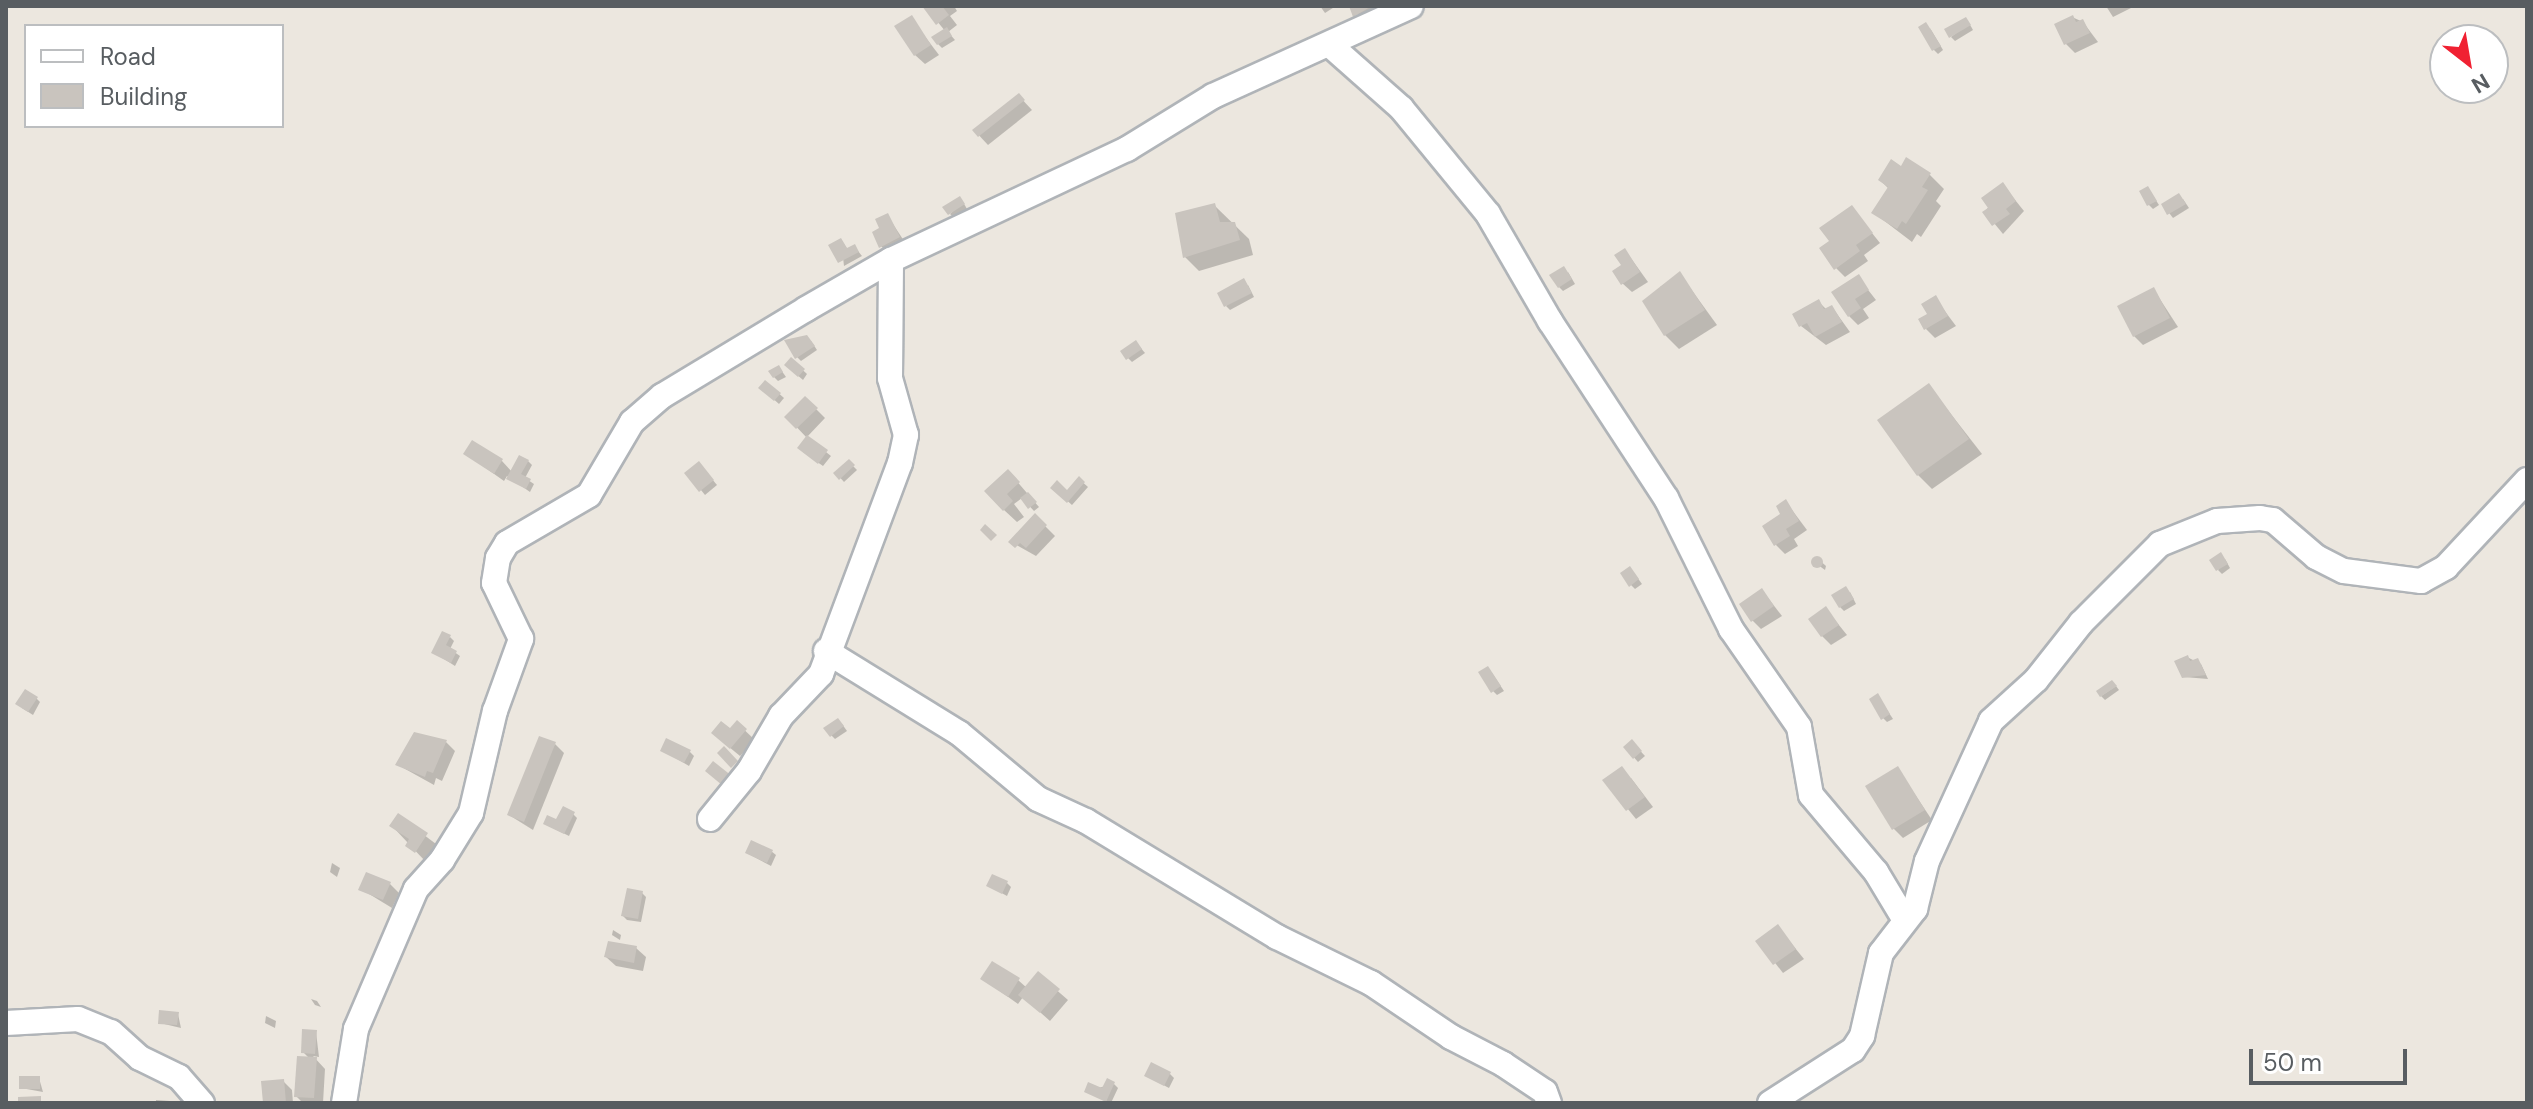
<!DOCTYPE html>
<html>
<head>
<meta charset="utf-8">
<style>
	body { margin:0 }
	#map { position:relative; width:2533px; height:1109px; overflow:hidden; background:#ece7df; font-family:"DM Sans",sans-serif }
	div>[style] { position:absolute }
	.shadow>* { inset:0; background:#0003 }
	.building>* { inset:0; background:#c9c4be }
	.round { border-radius:50% }
	.roads { filter:drop-shadow(2px 0 #b0b4b8) drop-shadow(-2px 0 #b0b4b8) drop-shadow(0 2px #b0b4b8) drop-shadow(0 -2px #b0b4b8) }
	.street>* { height:24px; margin:-12px; padding:0 12px; transform-origin:12px; border-radius:12px; background:#fff }
	span { translate:-50% -50%; white-space:nowrap; text-align:center; line-height:1.15; -webkit-text-stroke:8px #fff; paint-order:stroke }
	.frame { position:absolute; inset:0; border:8px solid #585d61; pointer-events:none }
	.legend { position:absolute; left:24px; top:24px; width:260px; height:104px; box-sizing:border-box; background:#fff; border:2px solid #bcbec0; margin:0; padding:10px 14px; list-style:none; font-size:24px; color:#585d61 }
	.legend li { display:flex; align-items:center; gap:16px; height:40px }
	.legend b { width:40px; border:2px solid #bcbec0 }
	.north { position:absolute; left:2429px; top:24px; width:80px; height:80px; box-sizing:border-box; background:#fff; border:2px solid #bcbec0; border-radius:50%; rotate:149deg; font-size:22px; font-weight:700; line-height:32px; text-align:center; color:#585d61 }
	.north::after { content:''; display:block; margin:auto; width:28px; height:36px; background:#f02132; clip-path:polygon(50% 0,100% 100%,50% 72%,0 100%) }
	.scale { position:absolute; left:2249px; top:1049px; width:158px; height:36px; box-sizing:border-box; border:4px solid #585d61; border-top:0; padding-left:10px; font-size:24px; line-height:28px; white-space:nowrap; color:#585d61; -webkit-text-stroke:6px #fff; paint-order:stroke }
</style>
</head>
<body>
<div id="map">
	<div class="shadow">
		<i style="clip-path:polygon(925px 6px,954px 6px,957px 11px,950px 16px,957px 25px,948px 32px,955px 40px,942px 48px,938px 44px,945px 31px)"></i>
		<i style="clip-path:polygon(1320px 6px,1336px 6px,1325px 13px)"></i>
		<i style="clip-path:polygon(1355px 6px,1381px 6px,1381px 7px,1359px 20px)"></i>
		<i style="clip-path:polygon(2106px 6px,2133px 6px,2133px 7px,2113px 17px)"></i>
		<i style="clip-path:polygon(2072px 17px,2083px 22px,2098px 42px,2075px 53px,2066px 44px)"></i>
		<i style="clip-path:polygon(911px 18px,939px 55px,925px 64px,915px 55px)"></i>
		<i style="clip-path:polygon(1969px 23px,1973px 30px,1955px 41px,1951px 37px)"></i>
		<i style="clip-path:polygon(1930px 28px,1943px 50px,1938px 54px,1934px 50px)"></i>
		<i style="clip-path:polygon(1018px 95px,1032px 110px,988px 145px,974px 130px)"></i>
		<i style="clip-path:polygon(1902px 168px,1930px 175px,1944px 189px,1936px 201px,1941px 206px,1921px 237px,1917px 234px,1912px 242px,1874px 213px,1889px 189px,1880px 180px)"></i>
		<i style="clip-path:polygon(2003px 185px,2024px 211px,2003px 234px,1985px 212px)"></i>
		<i style="clip-path:polygon(2148px 188px,2159px 205px,2153px 209px,2149px 205px)"></i>
		<i style="clip-path:polygon(2183px 199px,2189px 208px,2173px 218px,2163px 205px)"></i>
		<i style="clip-path:polygon(963px 202px,967px 209px,954px 218px,950px 214px)"></i>
		<i style="clip-path:polygon(1215px 206px,1249px 239px,1253px 255px,1199px 271px,1185px 257px)"></i>
		<i style="clip-path:polygon(1852px 208px,1880px 243px,1864px 255px,1868px 261px,1845px 277px,1836px 268px,1831px 242px)"></i>
		<i style="clip-path:polygon(887px 215px,908px 247px,890px 256px,881px 246px)"></i>
		<i style="clip-path:polygon(841px 240px,848px 250px,854px 246px,862px 256px,844px 266px)"></i>
		<i style="clip-path:polygon(1625px 250px,1648px 282px,1632px 292px,1622px 283px)"></i>
		<i style="clip-path:polygon(1568px 272px,1575px 284px,1563px 291px,1559px 287px)"></i>
		<i style="clip-path:polygon(1680px 274px,1717px 325px,1679px 349px,1665px 335px,1660px 287px)"></i>
		<i style="clip-path:polygon(1858px 277px,1876px 300px,1863px 309px,1869px 318px,1858px 325px,1849px 316px)"></i>
		<i style="clip-path:polygon(1248px 285px,1254px 297px,1230px 310px,1226px 306px)"></i>
		<i style="clip-path:polygon(2154px 290px,2178px 327px,2143px 345px,2134px 336px)"></i>
		<i style="clip-path:polygon(1935px 298px,1956px 326px,1935px 338px,1926px 329px)"></i>
		<i style="clip-path:polygon(1818px 301px,1827px 310px,1832px 307px,1850px 332px,1826px 345px,1801px 326px)"></i>
		<i style="clip-path:polygon(811px 341px,817px 350px,801px 361px,797px 357px)"></i>
		<i style="clip-path:polygon(1140px 347px,1145px 353px,1132px 362px,1128px 358px)"></i>
		<i style="clip-path:polygon(794px 362px,807px 374px,803px 380px,787px 366px)"></i>
		<i style="clip-path:polygon(779px 367px,786px 377px,778px 381px,774px 377px)"></i>
		<i style="clip-path:polygon(766px 382px,784px 398px,779px 404px,761px 388px)"></i>
		<i style="clip-path:polygon(1929px 386px,1982px 454px,1932px 489px,1918px 475px)"></i>
		<i style="clip-path:polygon(805px 398px,825px 418px,807px 437px,831px 456px,823px 466px,803px 452px,807px 438px,787px 417px)"></i>
		<i style="clip-path:polygon(466px 454px,502px 461px,512px 472px,528px 461px,532px 465px,525px 478px,534px 484px,530px 492px,507px 476px,504px 481px)"></i>
		<i style="clip-path:polygon(849px 462px,857px 470px,844px 482px,836px 473px)"></i>
		<i style="clip-path:polygon(702px 467px,717px 485px,705px 495px,687px 473px)"></i>
		<i style="clip-path:polygon(1008px 471px,1039px 507px,1034px 511px,1022px 498px,1014px 504px,1024px 517px,1017px 522px,1004px 510px)"></i>
		<i style="clip-path:polygon(1079px 479px,1088px 487px,1072px 505px,1053px 488px,1068px 492px)"></i>
		<i style="clip-path:polygon(1786px 502px,1807px 530px,1794px 539px,1798px 546px,1785px 554px,1776px 545px)"></i>
		<i style="clip-path:polygon(1035px 516px,1055px 536px,1036px 556px,1011px 542px)"></i>
		<i style="clip-path:polygon(1817px 558px,1826px 566px,1825px 570px,1814px 562px)"></i>
		<i style="clip-path:polygon(2225px 559px,2230px 568px,2222px 574px,2218px 570px)"></i>
		<i style="clip-path:polygon(1634px 573px,1642px 584px,1635px 589px,1631px 585px)"></i>
		<i style="clip-path:polygon(1762px 590px,1782px 616px,1761px 629px,1752px 620px)"></i>
		<i style="clip-path:polygon(1850px 592px,1856px 604px,1844px 611px,1840px 607px)"></i>
		<i style="clip-path:polygon(1826px 609px,1847px 635px,1831px 645px,1822px 636px)"></i>
		<i style="clip-path:polygon(450px 637px,454px 641px,450px 649px,460px 656px,455px 666px,433px 652px)"></i>
		<i style="clip-path:polygon(2187px 657px,2201px 664px,2208px 679px,2184px 677px)"></i>
		<i style="clip-path:polygon(1492px 673px,1504px 691px,1497px 695px,1493px 691px)"></i>
		<i style="clip-path:polygon(2116px 686px,2119px 690px,2105px 700px,2101px 696px)"></i>
		<i style="clip-path:polygon(1878px 696px,1893px 719px,1887px 722px,1883px 718px)"></i>
		<i style="clip-path:polygon(36px 698px,40px 702px,33px 715px,22px 708px)"></i>
		<i style="clip-path:polygon(737px 723px,755px 740px,740px 756px,723px 742px)"></i>
		<i style="clip-path:polygon(842px 724px,847px 731px,835px 739px,831px 735px)"></i>
		<i style="clip-path:polygon(446px 742px,455px 751px,442px 781px,436px 778px,434px 785px,398px 765px)"></i>
		<i style="clip-path:polygon(1632px 742px,1645px 756px,1638px 762px,1625px 747px)"></i>
		<i style="clip-path:polygon(555px 744px,564px 753px,533px 830px,509px 815px)"></i>
		<i style="clip-path:polygon(662px 750px,690px 752px,694px 756px,689px 766px)"></i>
		<i style="clip-path:polygon(1898px 769px,1932px 820px,1903px 838px,1893px 828px)"></i>
		<i style="clip-path:polygon(1631px 778px,1653px 807px,1636px 819px,1605px 781px)"></i>
		<i style="clip-path:polygon(573px 814px,577px 818px,569px 836px,545px 824px)"></i>
		<i style="clip-path:polygon(399px 816px,436px 844px,425px 861px,392px 826px)"></i>
		<i style="clip-path:polygon(771px 851px,776px 855px,771px 866px,747px 853px)"></i>
		<i style="clip-path:polygon(332px 863px,340px 868px,337px 877px,330px 872px)"></i>
		<i style="clip-path:polygon(389px 883px,399px 893px,392px 908px,361px 889px)"></i>
		<i style="clip-path:polygon(1007px 883px,1011px 887px,1007px 896px,989px 886px)"></i>
		<i style="clip-path:polygon(642px 893px,646px 897px,641px 922px,627px 920px,623px 916px)"></i>
		<i style="clip-path:polygon(1778px 927px,1804px 959px,1783px 973px,1758px 941px)"></i>
		<i style="clip-path:polygon(613px 930px,621px 935px,620px 940px,612px 935px)"></i>
		<i style="clip-path:polygon(636px 948px,646px 957px,643px 971px,616px 966px,606px 957px)"></i>
		<i style="clip-path:polygon(1038px 974px,1068px 1000px,1050px 1021px,1023px 997px,1018px 1004px,983px 979px,1018px 980px,1027px 988px)"></i>
		<i style="clip-path:polygon(311px 999px,317px 1001px,321px 1007px,315px 1005px)"></i>
		<i style="clip-path:polygon(178px 1014px,181px 1028px,160px 1023px)"></i>
		<i style="clip-path:polygon(266px 1016px,276px 1021px,275px 1028px,265px 1023px)"></i>
		<i style="clip-path:polygon(316px 1032px,319px 1057px,313px 1056px,325px 1069px,323px 1103px,303px 1103px,296px 1096px,310px 1059px,303px 1052px)"></i>
		<i style="clip-path:polygon(1170px 1074px,1174px 1078px,1169px 1088px,1146px 1076px)"></i>
		<i style="clip-path:polygon(39px 1078px,43px 1092px,21px 1088px)"></i>
		<i style="clip-path:polygon(283px 1081px,292px 1090px,293px 1103px,265px 1103px)"></i>
		<i style="clip-path:polygon(1114px 1084px,1118px 1088px,1111px 1103px,1086px 1091px)"></i>
		<i style="clip-path:polygon(156px 1100px,170px 1101px,172px 1103px,156px 1103px)"></i>
	</div>
	<div class="building">
		<i style="clip-path:polygon(922px 6px,942px 6px,949px 15px,936px 25px)"></i>
		<i style="clip-path:polygon(1349px 6px,1372px 6px,1353px 17px)"></i>
		<i style="clip-path:polygon(912px 15px,931px 45px,914px 56px,894px 26px)"></i>
		<i style="clip-path:polygon(2073px 15px,2076px 22px,2083px 19px,2090px 33px,2064px 45px,2054px 24px)"></i>
		<i style="clip-path:polygon(1966px 17px,1971px 25px,1949px 38px,1944px 29px)"></i>
		<i style="clip-path:polygon(1926px 22px,1941px 46px,1932px 51px,1918px 27px)"></i>
		<i style="clip-path:polygon(947px 27px,952px 36px,937px 45px,931px 37px)"></i>
		<i style="clip-path:polygon(1019px 93px,1025px 100px,978px 137px,972px 130px)"></i>
		<i style="clip-path:polygon(1906px 157px,1931px 173px,1922px 187px,1928px 190px,1906px 224px,1902px 221px,1897px 229px,1871px 213px,1888px 187px,1878px 180px,1891px 159px,1901px 166px)"></i>
		<i style="clip-path:polygon(2003px 182px,2016px 201px,2006px 209px,2010px 214px,1992px 226px,1982px 212px,1988px 208px,1981px 198px)"></i>
		<i style="clip-path:polygon(2148px 186px,2157px 201px,2147px 206px,2139px 191px)"></i>
		<i style="clip-path:polygon(2179px 193px,2186px 204px,2167px 215px,2161px 204px)"></i>
		<i style="clip-path:polygon(960px 196px,965px 204px,948px 215px,942px 207px)"></i>
		<i style="clip-path:polygon(1215px 203px,1220px 222px,1235px 222px,1240px 240px,1183px 258px,1175px 213px)"></i>
		<i style="clip-path:polygon(1852px 205px,1873px 233px,1856px 245px,1860px 251px,1834px 270px,1819px 248px,1829px 241px,1819px 228px)"></i>
		<i style="clip-path:polygon(888px 213px,900px 237px,879px 248px,872px 232px,879px 228px,875px 219px)"></i>
		<i style="clip-path:polygon(841px 238px,847px 248px,855px 244px,859px 252px,838px 263px,828px 245px)"></i>
		<i style="clip-path:polygon(1625px 248px,1640px 272px,1621px 285px,1612px 271px,1621px 265px,1614px 255px)"></i>
		<i style="clip-path:polygon(1564px 266px,1572px 279px,1558px 288px,1549px 275px)"></i>
		<i style="clip-path:polygon(1680px 271px,1705px 310px,1664px 336px,1642px 301px)"></i>
		<i style="clip-path:polygon(1859px 274px,1869px 290px,1855px 299px,1861px 308px,1848px 317px,1831px 292px)"></i>
		<i style="clip-path:polygon(1244px 278px,1252px 293px,1224px 307px,1217px 293px)"></i>
		<i style="clip-path:polygon(2154px 287px,2170px 318px,2133px 337px,2117px 306px)"></i>
		<i style="clip-path:polygon(1936px 295px,1948px 316px,1924px 330px,1918px 319px,1927px 314px,1921px 304px)"></i>
		<i style="clip-path:polygon(1819px 299px,1824px 309px,1832px 305px,1842px 322px,1815px 337px,1807px 323px,1799px 327px,1792px 314px)"></i>
		<i style="clip-path:polygon(807px 335px,815px 346px,795px 359px,784px 340px)"></i>
		<i style="clip-path:polygon(1136px 340px,1142px 349px,1126px 360px,1120px 351px)"></i>
		<i style="clip-path:polygon(791px 357px,805px 369px,798px 377px,784px 365px)"></i>
		<i style="clip-path:polygon(779px 365px,783px 372px,773px 378px,768px 371px)"></i>
		<i style="clip-path:polygon(765px 380px,781px 393px,774px 401px,758px 388px)"></i>
		<i style="clip-path:polygon(1929px 383px,1969px 439px,1917px 476px,1877px 420px)"></i>
		<i style="clip-path:polygon(805px 396px,818px 408px,796px 429px,784px 417px)"></i>
		<i style="clip-path:polygon(807px 435px,828px 450px,818px 464px,797px 448px)"></i>
		<i style="clip-path:polygon(472px 440px,503px 459px,494px 474px,463px 454px)"></i>
		<i style="clip-path:polygon(519px 455px,529px 460px,521px 474px,531px 479px,526px 489px,506px 479px)"></i>
		<i style="clip-path:polygon(849px 459px,855px 465px,839px 480px,833px 473px)"></i>
		<i style="clip-path:polygon(699px 461px,714px 480px,699px 492px,684px 473px)"></i>
		<i style="clip-path:polygon(1008px 469px,1020px 482px,1007px 494px,1013px 501px,1003px 511px,984px 491px)"></i>
		<i style="clip-path:polygon(1079px 476px,1085px 482px,1067px 503px,1050px 488px,1057px 480px,1067px 490px)"></i>
		<i style="clip-path:polygon(1028px 492px,1037px 502px,1028px 509px,1020px 498px)"></i>
		<i style="clip-path:polygon(1786px 499px,1799px 521px,1786px 529px,1790px 536px,1774px 546px,1762px 526px,1780px 514px,1776px 506px)"></i>
		<i style="clip-path:polygon(1035px 513px,1047px 525px,1026px 548px,1020px 543px,1015px 548px,1008px 542px)"></i>
		<i style="clip-path:polygon(985px 524px,997px 535px,991px 541px,980px 530px)"></i>
		<i style="clip-path:polygon(2221px 552px,2228px 564px,2216px 571px,2209px 560px)"></i>
		<i class="round" style="left:1811px;top:556px;width:12px;height:12px"></i>
		<i style="clip-path:polygon(1630px 566px,1639px 579px,1629px 587px,1620px 573px)"></i>
		<i style="clip-path:polygon(1846px 586px,1854px 599px,1839px 608px,1831px 595px)"></i>
		<i style="clip-path:polygon(1762px 588px,1774px 606px,1751px 622px,1739px 604px)"></i>
		<i style="clip-path:polygon(1826px 606px,1839px 625px,1821px 637px,1808px 619px)"></i>
		<i style="clip-path:polygon(442px 631px,451px 635px,446px 645px,457px 651px,451px 663px,431px 653px)"></i>
		<i style="clip-path:polygon(2188px 655px,2190px 661px,2198px 658px,2206px 675px,2182px 678px,2174px 661px)"></i>
		<i style="clip-path:polygon(1488px 666px,1501px 686px,1491px 693px,1478px 672px)"></i>
		<i style="clip-path:polygon(2112px 680px,2117px 686px,2100px 697px,2096px 691px)"></i>
		<i style="clip-path:polygon(25px 689px,38px 697px,28px 712px,15px 704px)"></i>
		<i style="clip-path:polygon(1878px 693px,1890px 714px,1881px 720px,1869px 699px)"></i>
		<i style="clip-path:polygon(838px 718px,844px 726px,830px 737px,823px 728px)"></i>
		<i style="clip-path:polygon(737px 720px,747px 729px,730px 749px,711px 733px,721px 721px,730px 728px)"></i>
		<i style="clip-path:polygon(414px 732px,447px 740px,433px 773px,427px 771px,425px 777px,395px 765px)"></i>
		<i style="clip-path:polygon(539px 736px,556px 742px,524px 822px,507px 815px)"></i>
		<i style="clip-path:polygon(666px 738px,691px 750px,684px 763px,660px 751px)"></i>
		<i style="clip-path:polygon(1632px 739px,1642px 751px,1633px 759px,1623px 747px)"></i>
		<i style="clip-path:polygon(724px 746px,738px 761px,731px 768px,717px 753px)"></i>
		<i style="clip-path:polygon(713px 761px,737px 780px,728px 790px,705px 771px)"></i>
		<i style="clip-path:polygon(1622px 766px,1645px 797px,1626px 811px,1602px 780px)"></i>
		<i style="clip-path:polygon(1898px 766px,1925px 810px,1892px 830px,1865px 786px)"></i>
		<i style="clip-path:polygon(563px 806px,575px 812px,564px 834px,543px 824px,547px 815px,556px 819px)"></i>
		<i style="clip-path:polygon(398px 813px,428px 833px,415px 853px,405px 846px,409px 839px,389px 826px)"></i>
		<i style="clip-path:polygon(751px 840px,773px 850px,767px 863px,745px 853px)"></i>
		<i style="clip-path:polygon(366px 872px,391px 882px,383px 900px,358px 890px)"></i>
		<i style="clip-path:polygon(992px 874px,1008px 881px,1002px 894px,986px 886px)"></i>
		<i style="clip-path:polygon(627px 888px,643px 891px,638px 919px,621px 916px)"></i>
		<i style="clip-path:polygon(1778px 924px,1796px 949px,1773px 965px,1755px 941px)"></i>
		<i style="clip-path:polygon(608px 941px,637px 946px,634px 963px,604px 957px)"></i>
		<i style="clip-path:polygon(992px 961px,1020px 978px,1008px 997px,980px 979px)"></i>
		<i style="clip-path:polygon(1038px 971px,1060px 989px,1040px 1013px,1018px 995px)"></i>
		<i style="clip-path:polygon(159px 1010px,179px 1012px,177px 1025px,158px 1024px)"></i>
		<i style="clip-path:polygon(302px 1029px,317px 1030px,315px 1054px,301px 1053px)"></i>
		<i style="clip-path:polygon(297px 1056px,317px 1057px,314px 1098px,294px 1097px)"></i>
		<i style="clip-path:polygon(1151px 1062px,1171px 1072px,1164px 1086px,1144px 1076px)"></i>
		<i style="clip-path:polygon(19px 1076px,40px 1076px,40px 1089px,19px 1089px)"></i>
		<i style="clip-path:polygon(1107px 1078px,1115px 1082px,1106px 1102px,1084px 1092px,1088px 1082px,1102px 1088px)"></i>
		<i style="clip-path:polygon(284px 1079px,286px 1103px,263px 1103px,261px 1081px)"></i>
		<i style="clip-path:polygon(41px 1096px,41px 1103px,18px 1103px,18px 1097px)"></i>
	</div>
	<div class="roads">
		<div class="street">
			<i style="left:1331px;top:46px;width:94px;rotate:41.5deg"></i>
			<i style="left:1401px;top:108px;width:137px;rotate:50.6deg"></i>
			<i style="left:1488px;top:214px;width:124px;rotate:59.9deg"></i>
			<i style="left:1550px;top:321px;width:212px;rotate:56.8deg"></i>
			<i style="left:1666px;top:498px;width:146px;rotate:63.6deg"></i>
			<i style="left:1731px;top:629px;width:119px;rotate:55.2deg"></i>
			<i style="left:1799px;top:727px;width:69px;rotate:80deg"></i>
			<i style="left:1811px;top:795px;width:101px;rotate:49.8deg"></i>
			<i style="left:1876px;top:872px;width:56px;rotate:58.9deg"></i>
			<i style="left:826px;top:651px;width:156px;rotate:31.7deg"></i>
			<i style="left:959px;top:733px;width:103px;rotate:39.9deg"></i>
			<i style="left:1038px;top:799px;width:53px;rotate:24.6deg"></i>
			<i style="left:1086px;top:821px;width:223px;rotate:31.3deg"></i>
			<i style="left:1277px;top:937px;width:105px;rotate:26.1deg"></i>
			<i style="left:1371px;top:983px;width:97px;rotate:34deg"></i>
			<i style="left:1451px;top:1037px;width:59px;rotate:27.4deg"></i>
			<i style="left:1503px;top:1064px;width:50px;rotate:33.7deg"></i>
			<i style="left:1545px;top:1092px;width:12px;rotate:70deg"></i>
			<i style="left:710px;top:819px;width:62px;rotate:-50.9deg"></i>
			<i style="left:749px;top:771px;width:64px;rotate:-59.8deg"></i>
			<i style="left:781px;top:716px;width:58px;rotate:-46.4deg"></i>
			<i style="left:821px;top:674px;width:225px;rotate:-69.5deg"></i>
			<i style="left:900px;top:463px;width:29px;rotate:-78deg"></i>
			<i style="left:906px;top:435px;width:59px;rotate:-105.7deg"></i>
			<i style="left:890px;top:378px;width:118px;rotate:-89.5deg"></i>
			<i style="left:6px;top:1023px;width:72px;rotate:-3.2deg"></i>
			<i style="left:78px;top:1019px;width:35px;rotate:22deg"></i>
			<i style="left:111px;top:1032px;width:39px;rotate:42deg"></i>
			<i style="left:140px;top:1058px;width:43px;rotate:26deg"></i>
			<i style="left:179px;top:1077px;width:35px;rotate:49deg"></i>
			<i style="left:344px;top:1103px;width:75px;rotate:-80.8deg"></i>
			<i style="left:356px;top:1029px;width:152px;rotate:-66.8deg"></i>
			<i style="left:416px;top:889px;width:39px;rotate:-48deg"></i>
			<i style="left:442px;top:860px;width:55px;rotate:-58.3deg"></i>
			<i style="left:471px;top:813px;width:105px;rotate:-76.8deg"></i>
			<i style="left:495px;top:711px;width:77px;rotate:-70.1deg"></i>
			<i style="left:521px;top:639px;width:62px;rotate:-115.7deg"></i>
			<i style="left:494px;top:583px;width:25px;rotate:-81deg"></i>
			<i style="left:498px;top:558px;width:17px;rotate:-59deg"></i>
			<i style="left:507px;top:543px;width:95px;rotate:-30.3deg"></i>
			<i style="left:589px;top:495px;width:85px;rotate:-59.5deg"></i>
			<i style="left:632px;top:422px;width:40px;rotate:-41deg"></i>
			<i style="left:662px;top:396px;width:168px;rotate:-31.1deg"></i>
			<i style="left:806px;top:309px;width:98px;rotate:-30deg"></i>
			<i style="left:891px;top:260px;width:261px;rotate:-25.2deg"></i>
			<i style="left:1127px;top:149px;width:101px;rotate:-31.6deg"></i>
			<i style="left:1213px;top:96px;width:217px;rotate:-24.4deg"></i>
			<i style="left:1770px;top:1103px;width:98px;rotate:-32.6deg"></i>
			<i style="left:1853px;top:1050px;width:17px;rotate:-57deg"></i>
			<i style="left:1862px;top:1036px;width:85px;rotate:-77.1deg"></i>
			<i style="left:1881px;top:953px;width:56px;rotate:-52.3deg"></i>
			<i style="left:1915px;top:909px;width:49px;rotate:-76deg"></i>
			<i style="left:1927px;top:861px;width:154px;rotate:-65.4deg"></i>
			<i style="left:1991px;top:721px;width:61px;rotate:-42.3deg"></i>
			<i style="left:2036px;top:680px;width:73px;rotate:-51.7deg"></i>
			<i style="left:2081px;top:623px;width:112px;rotate:-45deg"></i>
			<i style="left:2160px;top:544px;width:61px;rotate:-22deg"></i>
			<i style="left:2217px;top:521px;width:43px;rotate:-4deg"></i>
			<i style="left:2260px;top:518px;width:13px;rotate:9deg"></i>
			<i style="left:2273px;top:520px;width:57px;rotate:40.7deg"></i>
			<i style="left:2316px;top:557px;width:31px;rotate:27deg"></i>
			<i style="left:2344px;top:571px;width:78px;rotate:7.4deg"></i>
			<i style="left:2421px;top:581px;width:29px;rotate:-29deg"></i>
			<i style="left:2446px;top:567px;width:119px;rotate:-47deg"></i>
		</div>
	</div>
	<div class="frame"></div>
	<ul class="legend">
	<li><b style="height:10px;background:#fff"></b>Road</li>
	<li><b style="height:22px;background:#c9c4be"></b>Building</li>
	</ul>
	<div class="north">N</div>
	<div class="scale">50 m</div>
</div>
</body>
</html>
